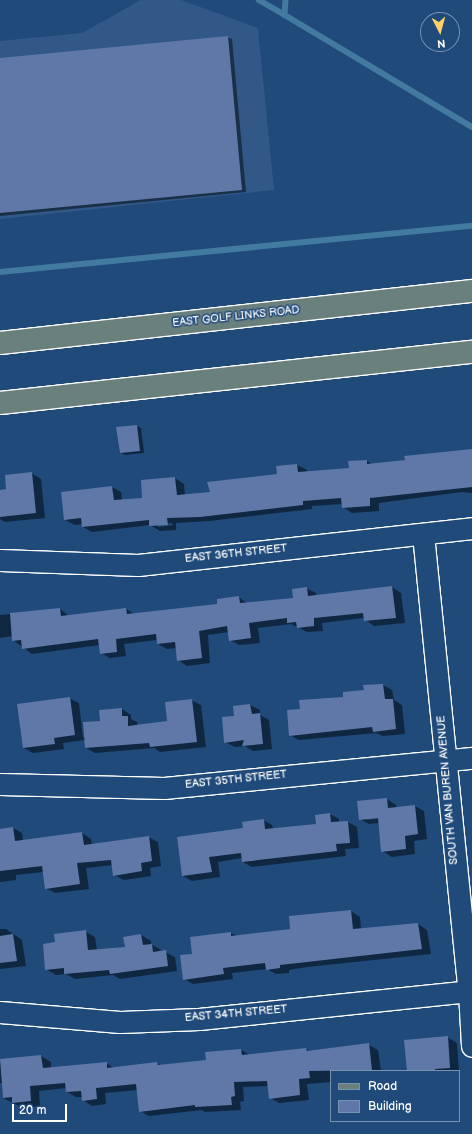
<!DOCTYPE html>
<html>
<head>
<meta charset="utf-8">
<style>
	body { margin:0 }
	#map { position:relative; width:472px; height:1134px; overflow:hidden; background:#1f4a7a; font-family:"Balsamiq Sans",sans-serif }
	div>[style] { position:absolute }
	.built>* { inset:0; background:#325888 }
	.shadow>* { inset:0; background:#0007 }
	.stream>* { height:5.5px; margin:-2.75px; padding:0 2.75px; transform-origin:2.75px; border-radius:2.75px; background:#437aa0 }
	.building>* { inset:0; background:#5f78a8 }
	.roads { filter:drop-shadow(1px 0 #fff) drop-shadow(-1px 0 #fff) drop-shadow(0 1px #fff) drop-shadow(0 -1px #fff) }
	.minor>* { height:21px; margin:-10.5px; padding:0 10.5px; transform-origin:10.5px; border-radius:10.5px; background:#1f4a7a }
	.primary>* { height:22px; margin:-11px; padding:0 11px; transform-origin:11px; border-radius:11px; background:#6a807d }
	span { translate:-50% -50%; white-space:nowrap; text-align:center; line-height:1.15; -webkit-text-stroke:3px #1f4a7a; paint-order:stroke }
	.street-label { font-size:11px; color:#fff }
	.legend { position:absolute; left:330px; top:1070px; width:130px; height:52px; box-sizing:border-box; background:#1f4a7a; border:1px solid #7992af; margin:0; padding:5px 7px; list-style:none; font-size:12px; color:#fff }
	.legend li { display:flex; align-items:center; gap:8px; height:20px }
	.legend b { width:20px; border:1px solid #7992af }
	.north { position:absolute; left:420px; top:12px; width:40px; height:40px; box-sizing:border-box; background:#1f4a7a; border:1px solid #7992af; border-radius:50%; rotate:174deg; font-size:11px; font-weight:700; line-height:16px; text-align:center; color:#fff }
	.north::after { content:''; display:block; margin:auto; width:14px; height:18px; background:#ffd166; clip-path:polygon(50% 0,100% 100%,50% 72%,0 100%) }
	.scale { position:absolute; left:12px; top:1104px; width:55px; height:18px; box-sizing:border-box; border:2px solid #fff; border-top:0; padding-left:5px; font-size:12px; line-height:14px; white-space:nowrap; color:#fff; -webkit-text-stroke:3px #1f4a7a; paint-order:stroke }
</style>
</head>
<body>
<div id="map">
	<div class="built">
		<i style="clip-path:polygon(141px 0,181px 0,258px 28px,274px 190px,0 219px,0 41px,82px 33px)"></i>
	</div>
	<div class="shadow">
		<i style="clip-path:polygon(227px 37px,232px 39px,246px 192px,0 216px,0 59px)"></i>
		<i style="clip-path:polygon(137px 426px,141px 428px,144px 453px,125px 455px,121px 453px)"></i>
		<i style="clip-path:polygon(evenodd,472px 450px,472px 493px,462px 492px,379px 503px,379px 511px,352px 513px,343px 507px,342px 504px,312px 506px,312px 509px,210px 521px,176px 523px,176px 530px,160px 531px,150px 525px,92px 532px,83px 527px,83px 524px,75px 525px,65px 520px,112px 487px,121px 492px,122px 501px,144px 499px,175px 478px,184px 484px,185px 496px,211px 493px,278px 475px,277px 467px,297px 465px,307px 470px,307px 472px,350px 469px,367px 461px,373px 465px,472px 450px,172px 523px,173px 525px,158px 527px,158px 525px,172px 523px)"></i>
		<i style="clip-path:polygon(31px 473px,41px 479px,45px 518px,5px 522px,0 519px,0 491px,7px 490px)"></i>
		<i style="clip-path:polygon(392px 587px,401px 593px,405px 623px,374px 626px,363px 618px,322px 623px,323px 631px,307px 632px,291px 624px,258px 628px,260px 643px,239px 645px,230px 640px,229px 632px,208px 635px,210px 663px,187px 666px,178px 660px,177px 648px,167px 649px,158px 644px,157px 640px,124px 644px,126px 656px,110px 658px,101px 653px,100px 645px,32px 654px,13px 640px,13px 636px,0 638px,0 615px,60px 609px,69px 616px,126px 609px,134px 614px,218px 605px,218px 599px,239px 597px,248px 604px,294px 599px,306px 588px,316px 593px,316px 596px)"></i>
		<i style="clip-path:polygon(383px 685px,392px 690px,394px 700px,402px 705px,405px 734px,383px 736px,376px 733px,299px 740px,290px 735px,301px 710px,365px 690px,364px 686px)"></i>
		<i style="clip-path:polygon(69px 698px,79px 703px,83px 738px,101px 722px,122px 709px,131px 715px,131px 719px,137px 722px,137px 726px,168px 722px,191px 700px,201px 705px,206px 747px,160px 752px,154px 748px,95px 753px,86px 748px,85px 740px,63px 743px,64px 749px,33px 753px,24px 748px)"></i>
		<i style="clip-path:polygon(250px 705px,260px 710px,260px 715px,269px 720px,272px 749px,253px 751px,245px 746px,235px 747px,225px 742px,235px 717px,234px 707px)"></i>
		<i style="clip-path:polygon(evenodd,387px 799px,396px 805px,396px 808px,415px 806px,424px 811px,427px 839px,414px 841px,415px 854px,392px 857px,382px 851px,379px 823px,369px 824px,360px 819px,387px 799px,383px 816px,383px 818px,367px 820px,367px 818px,383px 816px)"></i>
		<i style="clip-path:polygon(330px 814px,339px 819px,339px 822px,348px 822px,357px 827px,359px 848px,345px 849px,346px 856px,252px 867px,243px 862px,242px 858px,218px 862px,220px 877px,192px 881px,183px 876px,244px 829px,263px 820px,272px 825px,273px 829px,318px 825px)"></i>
		<i style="clip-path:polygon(13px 828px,22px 833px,23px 841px,82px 833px,91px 839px,92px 845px,148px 837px,158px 842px,161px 866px,150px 868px,151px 876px,124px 880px,114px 875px,113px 865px,86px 868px,89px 889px,55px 893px,46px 888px,43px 872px,16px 875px,16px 880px,0 882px,0 830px)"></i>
		<i style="clip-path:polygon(351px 911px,360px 917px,361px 929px,418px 924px,427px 930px,431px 954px,307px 967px,289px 970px,289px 973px,276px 974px,267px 969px,232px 973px,233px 979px,193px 984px,184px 979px,194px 954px,231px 933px,237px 936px,292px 929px)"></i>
		<i style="clip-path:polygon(0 929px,6px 929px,22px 940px,26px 966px,0 969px)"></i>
		<i style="clip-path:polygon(86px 932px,95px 937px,97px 950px,126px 948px,124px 938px,141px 935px,151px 941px,151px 944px,161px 950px,161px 952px,165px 952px,175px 957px,177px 971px,120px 979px,113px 975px,75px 979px,66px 974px,56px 975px,46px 969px,56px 943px)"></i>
		<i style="clip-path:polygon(447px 1037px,457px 1043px,459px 1072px,459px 1071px,408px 1071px)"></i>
		<i style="clip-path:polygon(369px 1045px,378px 1050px,381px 1071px,331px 1071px,331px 1082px,307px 1084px,309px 1100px,279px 1103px,270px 1098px,269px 1086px,243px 1087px,244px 1101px,240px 1102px,241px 1110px,205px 1112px,202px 1110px,149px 1116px,140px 1111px,138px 1090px,105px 1093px,106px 1104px,92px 1106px,83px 1100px,82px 1097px,76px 1097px,67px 1092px,66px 1088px,39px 1091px,40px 1106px,23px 1108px,3px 1098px,2px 1083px,0 1083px,0 1060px,41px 1056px,51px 1062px,51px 1068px,106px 1063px,114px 1068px,157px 1063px,162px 1066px,207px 1061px,241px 1050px,250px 1055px,306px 1049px,311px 1052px)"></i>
	</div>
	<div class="stream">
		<i style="left:259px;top:0;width:30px;rotate:30deg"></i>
		<i style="left:286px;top:0;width:15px;rotate:94deg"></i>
		<i style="left:285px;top:15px;width:218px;rotate:30.9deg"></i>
		<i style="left:0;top:272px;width:474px;rotate:-5.6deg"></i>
	</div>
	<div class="building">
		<i style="clip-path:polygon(228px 36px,242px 190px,0 213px,0 58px)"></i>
		<i style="clip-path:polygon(137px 425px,140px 451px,120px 453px,116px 427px)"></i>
		<i style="clip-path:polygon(472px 449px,472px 487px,370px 498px,370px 506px,342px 508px,341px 498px,303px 501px,303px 505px,200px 517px,167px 518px,168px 525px,149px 526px,149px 520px,82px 527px,81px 518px,64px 520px,61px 492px,112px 486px,114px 500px,142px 498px,141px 480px,175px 477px,177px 495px,210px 492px,207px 482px,277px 474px,276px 466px,297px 464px,298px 472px,349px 468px,348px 461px,367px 460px,367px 464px,405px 460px,404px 456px)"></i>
		<i style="clip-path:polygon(32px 472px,36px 513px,0 517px,0 490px,6px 489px,5px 475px)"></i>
		<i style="clip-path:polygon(392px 586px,396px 618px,364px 621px,363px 613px,354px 614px,314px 618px,314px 626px,297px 628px,296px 622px,287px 623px,287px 618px,249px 623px,251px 638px,229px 641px,227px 626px,199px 631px,202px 658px,177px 661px,175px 642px,157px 644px,156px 634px,116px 639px,117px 652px,100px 654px,98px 639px,22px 649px,21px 640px,12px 641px,10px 613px,60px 608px,61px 616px,126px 608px,127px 614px,217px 604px,217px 599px,239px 596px,240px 603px,293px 598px,292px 589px,307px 587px,308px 596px)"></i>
		<i style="clip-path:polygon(383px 684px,385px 699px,393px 699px,396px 729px,373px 732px,372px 727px,289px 736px,287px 710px,300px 709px,299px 700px,343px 697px,343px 692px,364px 690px,363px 685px)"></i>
		<i style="clip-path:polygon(70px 697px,75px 735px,54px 738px,55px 744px,23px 748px,17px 704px)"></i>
		<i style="clip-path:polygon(192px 699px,197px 742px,150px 747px,149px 743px,85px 748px,83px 722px,100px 721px,99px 710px,122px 708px,122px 716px,128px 716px,128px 726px,167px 721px,165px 702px)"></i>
		<i style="clip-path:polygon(250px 704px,252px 714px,260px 713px,263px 744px,242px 746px,244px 740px,224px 743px,222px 717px,234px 716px,233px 706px)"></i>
		<i style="clip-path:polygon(387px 798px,388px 808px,415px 805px,418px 834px,405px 836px,406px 849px,381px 852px,378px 818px,359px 820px,357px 801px)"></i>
		<i style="clip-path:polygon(330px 813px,331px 822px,348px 821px,350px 843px,336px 844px,337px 851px,242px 862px,241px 853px,209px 857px,212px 872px,182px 876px,177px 837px,243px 828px,242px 822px,264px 819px,265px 829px,316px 824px,315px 815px)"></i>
		<i style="clip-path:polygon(13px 827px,15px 841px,82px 832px,84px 845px,149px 836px,152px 861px,141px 863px,142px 871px,113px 876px,111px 860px,77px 863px,80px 884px,45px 889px,42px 866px,0 871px,0 829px)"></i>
		<i style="clip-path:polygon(351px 910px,353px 929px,418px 923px,422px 949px,298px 963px,280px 965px,280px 968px,266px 970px,265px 963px,223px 968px,224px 974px,183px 980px,180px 955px,192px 954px,190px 937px,231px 932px,231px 936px,290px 929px,289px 916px)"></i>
		<i style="clip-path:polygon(86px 930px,88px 950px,125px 947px,123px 937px,141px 934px,143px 945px,152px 944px,153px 952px,166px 950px,168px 966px,110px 974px,109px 970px,64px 974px,64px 968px,45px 970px,43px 944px,55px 942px,54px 934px)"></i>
		<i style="clip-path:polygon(13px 934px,17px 961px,0 963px,0 936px)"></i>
		<i style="clip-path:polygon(448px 1036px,450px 1068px,435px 1069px,435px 1071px,407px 1071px,404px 1040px)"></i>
		<i style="clip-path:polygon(369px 1043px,372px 1070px,309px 1071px,310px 1078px,299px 1079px,300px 1095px,269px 1099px,267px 1081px,234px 1082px,235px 1096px,231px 1097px,232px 1105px,195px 1107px,195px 1105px,139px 1112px,136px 1084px,96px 1088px,97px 1099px,82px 1101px,81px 1091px,66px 1092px,65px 1083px,30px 1086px,31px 1101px,12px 1103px,12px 1097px,3px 1098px,0 1059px,41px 1055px,43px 1068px,107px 1062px,107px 1068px,157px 1062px,158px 1065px,206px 1060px,205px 1052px,241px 1049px,242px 1055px,306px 1048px,307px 1051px)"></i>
	</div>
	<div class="roads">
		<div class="minor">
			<i style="left:423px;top:534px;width:460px;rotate:84.3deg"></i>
			<i style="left:469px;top:992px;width:54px;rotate:86.8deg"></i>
			<i style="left:0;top:560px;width:138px;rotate:2.1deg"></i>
			<i style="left:138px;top:565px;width:336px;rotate:-6.3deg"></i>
			<i style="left:0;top:784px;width:164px;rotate:1.4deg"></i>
			<i style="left:164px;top:788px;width:309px;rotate:-5.6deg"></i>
			<i style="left:0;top:1012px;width:120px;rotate:4.8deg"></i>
			<i style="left:120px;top:1022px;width:79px;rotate:-2.2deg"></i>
			<i style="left:199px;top:1019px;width:274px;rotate:-5.9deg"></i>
		</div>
		<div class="primary">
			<i style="left:0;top:343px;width:475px;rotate:-6.3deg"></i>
			<i style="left:0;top:403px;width:475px;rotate:-6.2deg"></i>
		</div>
	</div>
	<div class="street-label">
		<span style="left:236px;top:317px;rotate:-6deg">EAST GOLF LINKS ROAD</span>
		<span style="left:236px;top:554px;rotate:-6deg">EAST 36TH STREET</span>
		<span style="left:236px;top:780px;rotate:-6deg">EAST 35TH STREET</span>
		<span style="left:448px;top:790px;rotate:-95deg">SOUTH VAN BUREN AVENUE</span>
		<span style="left:236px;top:1014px;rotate:-5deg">EAST 34TH STREET</span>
	</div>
	<ul class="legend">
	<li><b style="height:5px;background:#6a807d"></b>Road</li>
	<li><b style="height:11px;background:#5f78a8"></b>Building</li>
	</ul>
	<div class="north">N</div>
	<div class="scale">20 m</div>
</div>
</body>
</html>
